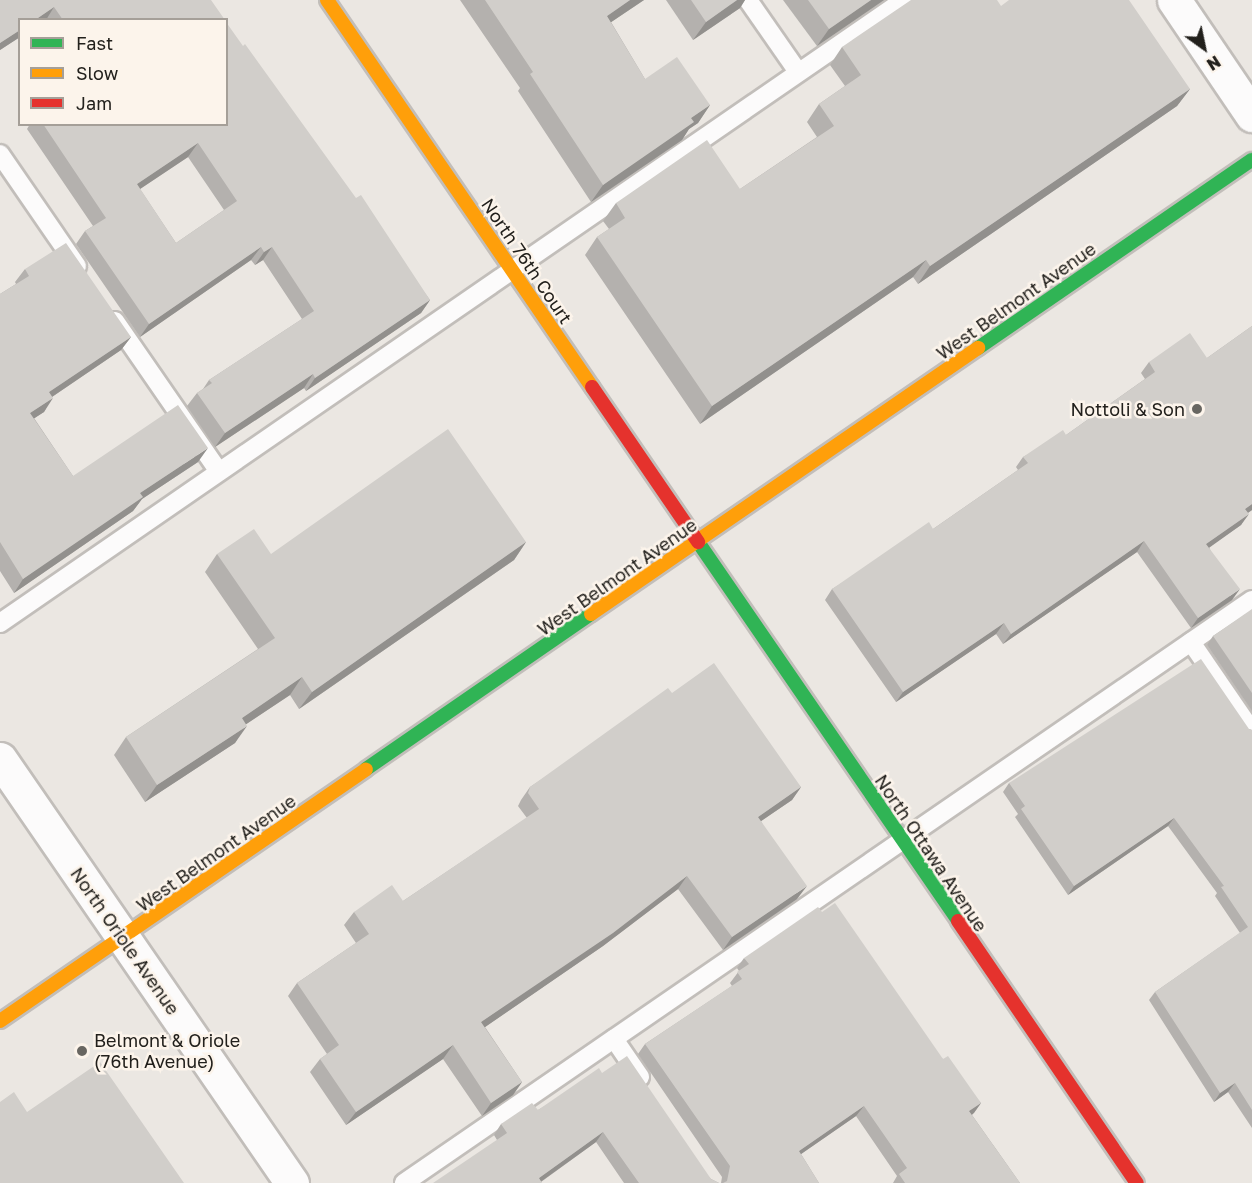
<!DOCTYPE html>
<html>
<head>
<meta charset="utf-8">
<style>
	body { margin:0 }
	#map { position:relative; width:1252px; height:1183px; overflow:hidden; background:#ebe7e2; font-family:"Golos Text",sans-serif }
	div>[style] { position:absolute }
	.roads { filter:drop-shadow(2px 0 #c2beba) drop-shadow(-2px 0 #c2beba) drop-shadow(0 2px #c2beba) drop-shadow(0 -2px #c2beba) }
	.lane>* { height:18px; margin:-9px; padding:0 9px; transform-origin:9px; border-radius:9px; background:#fcfbfb }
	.street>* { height:33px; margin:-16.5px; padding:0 16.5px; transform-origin:16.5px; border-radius:16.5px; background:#fcfbfb }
	.fast>* { height:14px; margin:-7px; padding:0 7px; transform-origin:7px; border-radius:7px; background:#30b455 }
	.slow>* { height:14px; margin:-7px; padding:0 7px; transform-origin:7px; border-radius:7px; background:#ff9f0a }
	.jam>* { height:14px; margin:-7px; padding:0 7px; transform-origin:7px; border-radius:7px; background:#e5322d }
	.wall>* { inset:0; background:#b4b1ae }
	.shaded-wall>* { inset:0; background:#92908d }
	.building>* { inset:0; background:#d1ceca }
	.dots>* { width:16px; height:16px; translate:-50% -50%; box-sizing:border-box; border:3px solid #fcf4eb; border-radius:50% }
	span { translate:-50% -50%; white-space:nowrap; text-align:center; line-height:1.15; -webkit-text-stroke:5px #fcf4eb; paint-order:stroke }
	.street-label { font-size:18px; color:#22201c }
	.poi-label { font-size:18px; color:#22201c }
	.right { translate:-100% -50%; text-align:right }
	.left { translate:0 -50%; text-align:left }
	.legend { position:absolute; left:18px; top:18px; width:210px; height:108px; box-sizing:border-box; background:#fcf4eb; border:2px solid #a59f98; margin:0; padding:8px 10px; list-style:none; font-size:18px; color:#22201c }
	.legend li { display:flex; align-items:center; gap:12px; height:30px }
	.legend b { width:30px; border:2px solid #a59f98 }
	.north { position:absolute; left:1174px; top:18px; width:60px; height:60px; -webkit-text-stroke:4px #fcf4eb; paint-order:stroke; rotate:147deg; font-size:16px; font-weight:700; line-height:24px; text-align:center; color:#22201c }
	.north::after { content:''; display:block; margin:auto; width:21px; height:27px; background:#22201c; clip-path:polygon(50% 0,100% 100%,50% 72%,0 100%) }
</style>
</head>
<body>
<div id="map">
	<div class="roads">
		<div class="lane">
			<i style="left:748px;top:0;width:88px;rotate:55.2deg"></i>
			<i style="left:0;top:154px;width:136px;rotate:55.5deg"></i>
			<i style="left:115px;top:321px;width:183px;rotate:55.4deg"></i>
			<i style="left:0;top:623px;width:1098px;rotate:-34.57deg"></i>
			<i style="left:1191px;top:642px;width:108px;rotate:55.6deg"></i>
			<i style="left:614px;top:1039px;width:46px;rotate:55.6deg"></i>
			<i style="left:404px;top:1183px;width:1029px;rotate:-34.51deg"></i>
		</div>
		<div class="street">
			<i style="left:1174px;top:0;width:139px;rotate:55.9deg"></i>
			<i style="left:0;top:759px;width:515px;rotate:55.45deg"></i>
		</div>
		<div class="fast">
			<i style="left:978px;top:348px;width:332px;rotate:-34.5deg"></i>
			<i style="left:698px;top:542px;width:460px;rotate:55.5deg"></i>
			<i style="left:366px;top:769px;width:273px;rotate:-34.6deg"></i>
		</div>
		<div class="slow">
			<i style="left:327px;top:0;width:469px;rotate:55.6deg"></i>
			<i style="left:591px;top:614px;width:470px;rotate:-34.5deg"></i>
			<i style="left:0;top:1021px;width:444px;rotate:-34.5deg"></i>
		</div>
		<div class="jam">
			<i style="left:592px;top:387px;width:188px;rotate:55.6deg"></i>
			<i style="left:958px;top:921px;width:317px;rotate:55.7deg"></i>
		</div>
	</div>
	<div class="wall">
		<i style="clip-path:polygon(0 0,225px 20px,20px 20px,20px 37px,0 50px)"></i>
		<i style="clip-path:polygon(460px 0,644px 0,611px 22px,645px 79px,710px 105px,698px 123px,689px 129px,682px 140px,591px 202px,518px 91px,520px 88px)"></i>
		<i style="clip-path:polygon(666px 0,745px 0,740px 8px,693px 40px)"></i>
		<i style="clip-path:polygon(783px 0,884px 0,817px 46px)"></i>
		<i style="clip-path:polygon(1001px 6px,1190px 89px,1177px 106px,918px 284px,913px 277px,700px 424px,585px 255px,597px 237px,609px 229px,603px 221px,616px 203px,740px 189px,817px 137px,807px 122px,819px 104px,845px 86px,830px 65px,842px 47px)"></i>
		<i style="clip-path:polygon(evenodd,243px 46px,430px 300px,421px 313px,306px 391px,304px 388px,215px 447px,187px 406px,197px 393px,203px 389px,209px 380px,302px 319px,263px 260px,255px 265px,251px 260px,140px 337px,76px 244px,85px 231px,93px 226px,27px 129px,30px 124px,226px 124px,243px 46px,188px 157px,224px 210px,176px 243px,140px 189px,188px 157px)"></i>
		<i style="clip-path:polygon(25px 269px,131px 337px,121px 350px,52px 397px,44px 412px,34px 418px,73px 476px,198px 462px,142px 499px,133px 511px,14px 593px,0 571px,0 294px,16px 284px,15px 282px)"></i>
		<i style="clip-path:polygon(1252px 326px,1252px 510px,1248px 513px,1241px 525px,1209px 547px,1232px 600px,1191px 628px,1137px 552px,1003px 644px,996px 634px,896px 702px,825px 600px,832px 589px,933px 529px,1018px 470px,1016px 467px,1023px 457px,1066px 435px,1145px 379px,1141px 373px,1149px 362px,1207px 358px)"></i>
		<i style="clip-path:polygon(526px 542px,514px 560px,299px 709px,290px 695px,246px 724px,235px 743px,145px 802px,114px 755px,126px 737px,258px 649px,205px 572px,217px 554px,271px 554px)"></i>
		<i style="clip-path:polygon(1252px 610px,1252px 711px,1207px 645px,1213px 636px)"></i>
		<i style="clip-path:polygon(672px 693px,801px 787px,792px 800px,761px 821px,797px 899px,723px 950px,678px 889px,603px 946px,485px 1027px,522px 1082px,513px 1095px,482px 1116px,443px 1059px,346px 1125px,310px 1072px,320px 1059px,327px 1054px,288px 996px,297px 983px,356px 943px,344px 925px,354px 912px,403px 901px,527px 818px,518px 806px,521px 800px,530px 787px)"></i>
		<i style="clip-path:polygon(1249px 729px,1252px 730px,1252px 1128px,1228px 1092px,1214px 1102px,1149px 1000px,1155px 992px,1240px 933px,1215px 896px,1217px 893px,1168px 826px,1068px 895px,1015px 817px,1018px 814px,1003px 792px,1009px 783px)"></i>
		<i style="clip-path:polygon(744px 958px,943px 1059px,981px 1103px,972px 1115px,1020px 1183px,893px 1183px,897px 1176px,856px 1116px,801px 1154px,819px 1183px,721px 1183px,722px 1177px,638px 1054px,645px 1044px,732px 986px,730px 983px,739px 971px,737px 968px)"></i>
		<i style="clip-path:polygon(602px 1073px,711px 1179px,719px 1183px,624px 1183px,596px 1142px,541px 1182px,497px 1140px,494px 1135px,501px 1124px,538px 1110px)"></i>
	</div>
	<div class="shaded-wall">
		<i style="clip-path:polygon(630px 0,644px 0,595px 33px,607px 16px)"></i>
		<i style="clip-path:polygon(737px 0,745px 0,740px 8px,693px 40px,706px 22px)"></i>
		<i style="clip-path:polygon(871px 0,884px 0,817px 46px,829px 29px)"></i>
		<i style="clip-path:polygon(54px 7px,46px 20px,35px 20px)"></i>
		<i style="clip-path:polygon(20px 30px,20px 37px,0 50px,0 43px)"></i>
		<i style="clip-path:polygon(1190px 89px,1177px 106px,918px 284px,930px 266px)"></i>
		<i style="clip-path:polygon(710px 105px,698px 123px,689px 129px,682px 140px,591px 202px,603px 185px,691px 118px)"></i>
		<i style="clip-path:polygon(198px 143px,188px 157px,128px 197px,137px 184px)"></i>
		<i style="clip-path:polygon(261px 247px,251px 260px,140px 337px,149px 324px)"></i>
		<i style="clip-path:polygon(272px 247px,263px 260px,255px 265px,264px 252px)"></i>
		<i style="clip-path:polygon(926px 260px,913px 277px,700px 424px,712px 406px)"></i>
		<i style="clip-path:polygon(430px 300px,421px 313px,306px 391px,315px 378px)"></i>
		<i style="clip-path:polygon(131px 337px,121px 350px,40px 405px,49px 392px)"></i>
		<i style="clip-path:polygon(313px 374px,304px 388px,215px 447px,225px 433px)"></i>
		<i style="clip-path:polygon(53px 398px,44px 412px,21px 427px,30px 413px)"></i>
		<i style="clip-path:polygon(208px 448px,198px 462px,142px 499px,133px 511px,14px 593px,23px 579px,140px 493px)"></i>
		<i style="clip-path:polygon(1252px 504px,1252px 510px,1237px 520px,1245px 509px)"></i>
		<i style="clip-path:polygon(1249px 514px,1241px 525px,1199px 555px,1206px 544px)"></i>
		<i style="clip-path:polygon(1144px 541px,1137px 552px,1003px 644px,1011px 634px)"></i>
		<i style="clip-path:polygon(526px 542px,514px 560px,299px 709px,312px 692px)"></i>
		<i style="clip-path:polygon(1240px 589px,1232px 600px,1191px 628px,1198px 618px)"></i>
		<i style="clip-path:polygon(1004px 623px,996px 634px,896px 702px,903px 692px)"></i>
		<i style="clip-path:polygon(302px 677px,290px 695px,230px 735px,242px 718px)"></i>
		<i style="clip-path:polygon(247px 726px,235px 743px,145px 802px,157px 785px)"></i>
		<i style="clip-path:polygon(801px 787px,792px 800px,748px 830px,758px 817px)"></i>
		<i style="clip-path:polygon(1174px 818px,1168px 826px,1068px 895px,1074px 886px)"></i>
		<i style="clip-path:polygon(687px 876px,678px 889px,603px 946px,472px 1036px,481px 1022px)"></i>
		<i style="clip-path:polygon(807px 886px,797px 899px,723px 950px,732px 937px)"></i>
		<i style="clip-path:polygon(453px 1045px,443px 1059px,346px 1125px,356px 1112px)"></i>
		<i style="clip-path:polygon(522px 1082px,513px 1095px,482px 1116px,491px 1103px)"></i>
		<i style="clip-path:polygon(1235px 1083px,1228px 1092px,1214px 1102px,1220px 1093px)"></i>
		<i style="clip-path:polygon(981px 1103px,974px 1113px,962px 1122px,969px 1111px)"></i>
		<i style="clip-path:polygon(864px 1106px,856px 1116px,791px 1161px,799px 1151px)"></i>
		<i style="clip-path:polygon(603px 1132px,596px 1142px,539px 1183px,539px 1178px)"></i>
	</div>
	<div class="building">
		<i style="clip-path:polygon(0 0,211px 0,225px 20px,63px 20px,54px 7px,35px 20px,20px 20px,20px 30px,0 43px)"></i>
		<i style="clip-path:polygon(485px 0,630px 0,607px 16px,645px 79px,677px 57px,710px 105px,691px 118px,694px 122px,603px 185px,530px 74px,533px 72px)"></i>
		<i style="clip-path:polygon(691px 0,737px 0,706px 22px)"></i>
		<i style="clip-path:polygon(808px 0,871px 0,829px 29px)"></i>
		<i style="clip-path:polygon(911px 0,997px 0,1001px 6px,1009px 0,1129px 0,1190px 89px,930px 266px,926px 260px,712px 406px,597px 237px,625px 218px,616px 203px,707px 140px,740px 189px,834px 126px,819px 104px,861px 75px,842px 47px)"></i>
		<i style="clip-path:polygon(evenodd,226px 22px,243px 46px,245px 44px,356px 198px,361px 195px,430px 300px,315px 378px,313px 374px,225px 433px,197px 393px,212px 383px,209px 380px,314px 311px,272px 247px,264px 252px,261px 247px,149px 324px,85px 231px,106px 218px,43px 124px,226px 124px,226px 22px,198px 143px,237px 201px,176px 243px,137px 184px,198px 143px)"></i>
		<i style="clip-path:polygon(66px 243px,131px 337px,49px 392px,53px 398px,30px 413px,73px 476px,178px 405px,208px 448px,140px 493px,143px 497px,23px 579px,0 542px,0 294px,29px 276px,25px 269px)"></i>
		<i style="clip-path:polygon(1252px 326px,1252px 504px,1245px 509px,1249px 514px,1206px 544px,1240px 589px,1198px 618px,1144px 541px,1011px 634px,1004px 623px,903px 692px,832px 589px,929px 522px,933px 529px,1028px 463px,1023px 457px,1063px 430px,1066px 435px,1155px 372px,1149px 362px,1190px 333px,1207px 358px)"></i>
		<i style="clip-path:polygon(448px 429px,526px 542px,312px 692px,302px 677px,242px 718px,247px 726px,157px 785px,126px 737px,275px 638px,217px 554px,254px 529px,271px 554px)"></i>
		<i style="clip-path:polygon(1252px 609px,1252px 693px,1213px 636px)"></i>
		<i style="clip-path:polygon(1201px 659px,1249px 729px,1252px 730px,1252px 1110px,1235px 1083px,1220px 1093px,1155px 992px,1248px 927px,1221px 887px,1224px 886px,1174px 818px,1074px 886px,1021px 809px,1025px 806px,1009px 783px)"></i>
		<i style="clip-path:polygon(714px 663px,801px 787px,758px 817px,807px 886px,732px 937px,687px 876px,613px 933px,481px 1022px,522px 1082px,491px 1103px,453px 1045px,356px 1112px,320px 1059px,339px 1045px,297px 983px,369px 934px,354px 912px,392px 885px,403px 901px,539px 809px,528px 793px,530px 787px,668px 688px,672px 693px)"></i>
		<i style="clip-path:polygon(835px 903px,943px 1059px,948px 1056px,981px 1103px,969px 1111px,1020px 1183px,905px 1183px,899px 1174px,907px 1168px,864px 1106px,799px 1151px,819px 1183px,723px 1183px,727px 1181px,730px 1166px,645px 1044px,742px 979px,737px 972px,749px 964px,744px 958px,818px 907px,822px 912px)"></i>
		<i style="clip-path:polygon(627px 1056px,711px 1179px,719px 1183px,639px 1183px,603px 1132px,539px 1178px,542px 1183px,433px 1183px,507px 1133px,501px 1124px,532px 1103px,538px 1110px,599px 1068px,602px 1073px)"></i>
		<i style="clip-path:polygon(100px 1062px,184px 1183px,0 1183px,0 1102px,14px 1092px,27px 1112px)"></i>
	</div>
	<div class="dots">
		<i style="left:1197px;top:409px;background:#686661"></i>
		<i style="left:82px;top:1051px;background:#686661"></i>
	</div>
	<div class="street-label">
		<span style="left:527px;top:261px;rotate:56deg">North 76th Court</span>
		<span style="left:1016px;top:301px;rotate:-35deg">West Belmont Avenue</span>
		<span style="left:617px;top:577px;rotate:-35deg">West Belmont Avenue</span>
		<span style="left:216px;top:853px;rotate:-35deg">West Belmont Avenue</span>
		<span style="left:931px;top:853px;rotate:56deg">North Ottawa Avenue</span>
		<span style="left:125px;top:941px;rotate:55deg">North Oriole Avenue</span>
	</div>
	<div class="poi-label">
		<span class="right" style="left:1185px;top:409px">Nottoli &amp; Son</span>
		<span class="left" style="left:94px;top:1051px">Belmont &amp; Oriole<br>(76th Avenue)</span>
	</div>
	<ul class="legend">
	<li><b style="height:8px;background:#30b455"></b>Fast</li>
	<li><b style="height:8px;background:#ff9f0a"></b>Slow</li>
	<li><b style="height:8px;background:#e5322d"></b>Jam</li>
	</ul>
	<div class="north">N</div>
</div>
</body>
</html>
